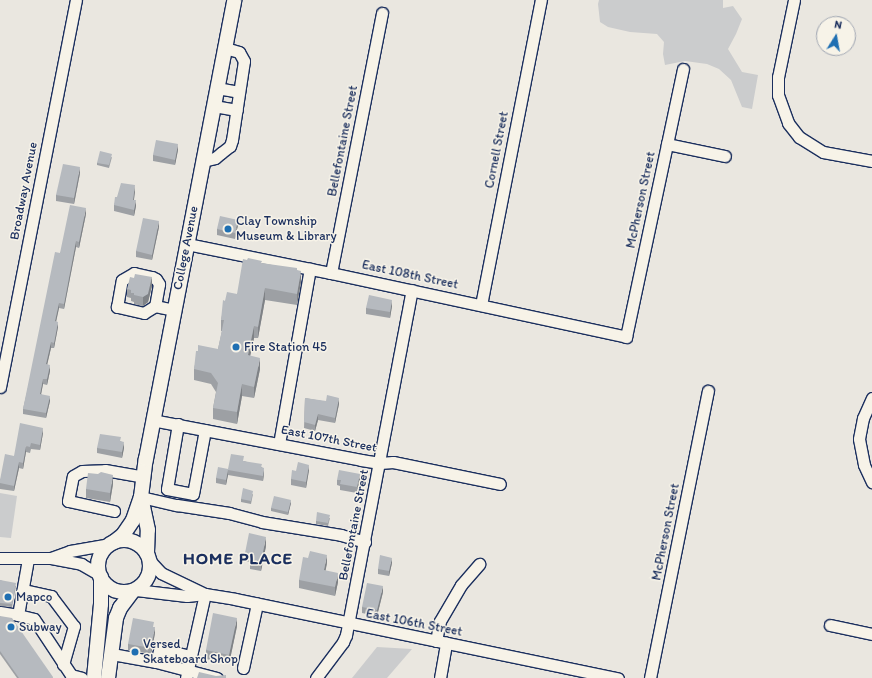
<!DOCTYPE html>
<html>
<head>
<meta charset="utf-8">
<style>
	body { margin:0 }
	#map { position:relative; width:872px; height:678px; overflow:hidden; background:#eae7e0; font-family:Itim,sans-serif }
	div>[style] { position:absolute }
	.green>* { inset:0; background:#cbcccd }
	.minor-tunnel>* { height:11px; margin-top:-5.5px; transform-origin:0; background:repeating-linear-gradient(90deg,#c1c2c6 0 11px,transparent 0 16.5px) }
	.roads { filter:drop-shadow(1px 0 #1b2f5e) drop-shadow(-1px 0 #1b2f5e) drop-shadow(0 1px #1b2f5e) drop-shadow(0 -1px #1b2f5e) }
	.minor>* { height:11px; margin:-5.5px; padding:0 5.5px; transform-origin:5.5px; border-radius:5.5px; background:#f7f3e8 }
	.major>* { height:14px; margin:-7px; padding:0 7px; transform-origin:7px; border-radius:7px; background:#f7f3e8 }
	.major>.ring { margin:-7px; padding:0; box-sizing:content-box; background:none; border:14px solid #f7f3e8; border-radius:50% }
	.wall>* { inset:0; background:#9da0a4 }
	.shaded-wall>* { inset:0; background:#7f8286 }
	.building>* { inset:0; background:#b6babf }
	.dots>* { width:11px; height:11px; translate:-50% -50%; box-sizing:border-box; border:2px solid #f7f3e8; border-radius:50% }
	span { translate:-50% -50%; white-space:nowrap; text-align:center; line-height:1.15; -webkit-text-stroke:3px #f7f3e8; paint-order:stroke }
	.street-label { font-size:13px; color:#1b2f5e }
	.poi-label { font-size:13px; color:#1b2f5e }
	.left { translate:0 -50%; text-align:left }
	.district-label { font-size:17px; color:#1b2f5e; font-weight:700; letter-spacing:1px }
	.north { position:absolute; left:816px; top:16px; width:40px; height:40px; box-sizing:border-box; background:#f7f3e8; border:1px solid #9fa5b1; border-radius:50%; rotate:11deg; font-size:11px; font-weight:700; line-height:16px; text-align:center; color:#1b2f5e }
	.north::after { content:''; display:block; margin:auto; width:14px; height:18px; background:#1f6fb2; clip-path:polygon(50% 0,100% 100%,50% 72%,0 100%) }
</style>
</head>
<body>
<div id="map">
	<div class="green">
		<i style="clip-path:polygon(599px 0,723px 0,723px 8px,733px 6px,742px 19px,736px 34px,728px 49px,742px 72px,758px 75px,752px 109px,742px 107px,731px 80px,719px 69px,707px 64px,685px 61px,665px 65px,663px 54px,664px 42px,657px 34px,630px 32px,608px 27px,600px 22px,598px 4px)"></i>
		<i style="clip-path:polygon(0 493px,17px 496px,11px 538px,0 537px)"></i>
		<i style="clip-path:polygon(377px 647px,412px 649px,387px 678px,352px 678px)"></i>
	</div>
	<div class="minor-tunnel">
		<i style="left:134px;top:304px;width:9px;rotate:13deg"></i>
	</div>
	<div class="roads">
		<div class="minor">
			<i style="left:794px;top:0;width:79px;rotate:101.7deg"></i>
			<i style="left:778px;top:77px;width:18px;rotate:90deg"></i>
			<i style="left:778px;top:95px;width:30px;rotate:70deg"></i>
			<i style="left:788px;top:123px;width:18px;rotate:52deg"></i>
			<i style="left:799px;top:137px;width:28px;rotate:32deg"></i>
			<i style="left:823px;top:152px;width:50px;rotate:10.4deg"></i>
			<i style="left:217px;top:88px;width:22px;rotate:10deg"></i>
			<i style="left:214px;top:106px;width:23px;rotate:10deg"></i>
			<i style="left:667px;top:144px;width:59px;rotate:11.7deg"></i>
			<i style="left:203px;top:161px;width:12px;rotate:-14deg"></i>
			<i style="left:215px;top:158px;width:8px;rotate:-40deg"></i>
			<i style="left:221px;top:153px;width:11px;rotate:-38deg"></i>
			<i style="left:230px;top:146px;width:6px;rotate:-72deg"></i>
			<i style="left:232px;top:140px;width:80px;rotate:-81.4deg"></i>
			<i style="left:244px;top:61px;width:10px;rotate:-119deg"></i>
			<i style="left:239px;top:52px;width:15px;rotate:-164deg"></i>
			<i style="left:187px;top:244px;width:147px;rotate:11.4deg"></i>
			<i style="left:331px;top:273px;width:302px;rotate:12.2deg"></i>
			<i style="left:626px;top:337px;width:274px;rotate:-78deg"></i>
			<i style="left:134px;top:273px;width:18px;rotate:13deg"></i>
			<i style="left:152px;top:277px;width:4px;rotate:27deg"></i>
			<i style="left:156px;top:279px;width:6px;rotate:59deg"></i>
			<i style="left:159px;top:284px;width:22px;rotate:100deg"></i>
			<i style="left:155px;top:306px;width:13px;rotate:148deg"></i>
			<i style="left:144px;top:313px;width:28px;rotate:-167deg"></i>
			<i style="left:117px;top:307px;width:27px;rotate:-80deg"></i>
			<i style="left:122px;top:280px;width:14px;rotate:-30deg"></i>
			<i style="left:331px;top:273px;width:265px;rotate:-78.9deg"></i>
			<i style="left:481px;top:305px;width:311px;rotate:-78.9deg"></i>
			<i style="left:155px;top:306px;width:19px;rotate:12deg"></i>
			<i style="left:0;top:387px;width:394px;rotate:-78.9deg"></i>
			<i style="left:872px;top:398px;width:22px;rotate:114deg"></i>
			<i style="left:863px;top:418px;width:21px;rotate:101deg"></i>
			<i style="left:859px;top:439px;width:26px;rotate:79deg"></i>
			<i style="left:864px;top:465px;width:19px;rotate:65deg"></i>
			<i style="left:152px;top:420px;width:213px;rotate:10.8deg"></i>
			<i style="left:361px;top:460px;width:19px;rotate:9deg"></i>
			<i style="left:380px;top:463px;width:13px;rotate:-4deg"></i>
			<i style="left:393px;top:462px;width:109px;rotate:11.6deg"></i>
			<i style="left:178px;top:424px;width:66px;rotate:99.6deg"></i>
			<i style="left:167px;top:489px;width:26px;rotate:11deg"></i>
			<i style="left:193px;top:494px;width:65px;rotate:-79.4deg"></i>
			<i style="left:279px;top:444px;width:178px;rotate:-80deg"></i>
			<i style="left:141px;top:497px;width:37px;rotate:13deg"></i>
			<i style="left:177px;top:505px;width:53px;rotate:8.7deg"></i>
			<i style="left:229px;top:513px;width:34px;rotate:15deg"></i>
			<i style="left:262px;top:522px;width:80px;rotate:9.3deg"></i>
			<i style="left:341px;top:535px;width:25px;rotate:16deg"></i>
			<i style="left:114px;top:511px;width:47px;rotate:-167.7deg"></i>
			<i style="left:68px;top:501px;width:25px;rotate:-79deg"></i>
			<i style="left:73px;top:476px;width:10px;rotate:-29deg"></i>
			<i style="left:82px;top:471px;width:23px;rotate:-2deg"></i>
			<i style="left:105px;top:470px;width:39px;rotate:10deg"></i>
			<i style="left:0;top:558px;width:51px"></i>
			<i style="left:51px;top:558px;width:31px;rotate:11deg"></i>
			<i style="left:81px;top:564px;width:22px;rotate:30deg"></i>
			<i style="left:51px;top:558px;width:20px;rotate:-20deg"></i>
			<i style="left:70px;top:551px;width:41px;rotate:-9.9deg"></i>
			<i style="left:28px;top:559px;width:57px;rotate:100.1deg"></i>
			<i style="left:18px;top:615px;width:16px;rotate:14deg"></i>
			<i style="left:34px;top:619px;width:67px;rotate:56.5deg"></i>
			<i style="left:71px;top:675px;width:11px;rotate:15deg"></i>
			<i style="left:150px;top:561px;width:16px;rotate:47deg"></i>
			<i style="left:161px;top:573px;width:49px;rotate:25.5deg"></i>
			<i style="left:23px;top:590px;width:29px;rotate:12deg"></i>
			<i style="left:51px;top:596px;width:38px;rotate:53deg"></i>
			<i style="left:74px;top:626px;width:40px;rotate:106deg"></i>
			<i style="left:136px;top:590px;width:51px;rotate:6.7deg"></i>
			<i style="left:187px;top:596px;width:18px;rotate:-6deg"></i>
			<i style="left:205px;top:594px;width:30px;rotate:9deg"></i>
			<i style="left:235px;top:599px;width:391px;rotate:11.7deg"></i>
			<i style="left:0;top:612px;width:18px;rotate:9deg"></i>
			<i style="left:830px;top:625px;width:43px;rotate:12.1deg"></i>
			<i style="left:436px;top:641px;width:20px;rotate:-79deg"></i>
			<i style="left:440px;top:621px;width:42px;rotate:-59.7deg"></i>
			<i style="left:461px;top:585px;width:28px;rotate:-49deg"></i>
			<i style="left:112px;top:654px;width:45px;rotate:10.3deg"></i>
			<i style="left:156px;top:662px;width:63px;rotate:14.7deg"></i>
			<i style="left:156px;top:662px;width:11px;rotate:-75deg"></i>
			<i style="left:159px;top:651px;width:4px;rotate:-34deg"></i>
			<i style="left:162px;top:649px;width:30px;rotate:14deg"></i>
			<i style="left:243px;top:668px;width:66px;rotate:-77.7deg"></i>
			<i style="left:186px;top:678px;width:86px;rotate:-77.3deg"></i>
			<i style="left:316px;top:678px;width:45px;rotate:-53.1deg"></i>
			<i style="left:343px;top:642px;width:8px;rotate:-67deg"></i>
			<i style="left:346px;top:635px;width:351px;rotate:-79.2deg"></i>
			<i style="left:440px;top:678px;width:36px;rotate:-80deg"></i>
			<i style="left:650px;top:678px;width:293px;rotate:-78.6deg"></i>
		</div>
		<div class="major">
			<i class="ring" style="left:98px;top:540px;width:38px;height:38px"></i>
			<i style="left:114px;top:542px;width:11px;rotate:-38deg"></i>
			<i style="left:123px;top:535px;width:18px;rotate:-56deg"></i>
			<i style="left:133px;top:520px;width:24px;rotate:-71deg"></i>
			<i style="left:147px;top:553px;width:23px;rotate:-88deg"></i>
			<i style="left:148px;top:530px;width:34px;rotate:-102deg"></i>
			<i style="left:141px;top:497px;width:38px;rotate:-83deg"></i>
			<i style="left:146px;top:459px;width:467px;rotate:-79.1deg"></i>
			<i style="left:94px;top:678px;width:74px;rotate:-84.6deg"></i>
			<i style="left:101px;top:604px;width:27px;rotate:-90deg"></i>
			<i style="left:108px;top:678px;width:61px;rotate:-82.4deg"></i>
			<i style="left:116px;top:618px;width:11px;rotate:-68deg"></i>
			<i style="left:120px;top:608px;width:21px;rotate:-53deg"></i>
		</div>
	</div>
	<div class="wall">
		<i style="clip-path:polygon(178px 150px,175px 165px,153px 161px,153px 155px)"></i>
		<i style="clip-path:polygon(112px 157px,109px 168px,97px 165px,97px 163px)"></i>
		<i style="clip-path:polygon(80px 173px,74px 204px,56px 201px,56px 195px)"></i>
		<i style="clip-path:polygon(135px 191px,134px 200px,136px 206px,134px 216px,114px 211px,114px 205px,117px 197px)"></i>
		<i style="clip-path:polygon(86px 214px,79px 248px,76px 247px,64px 309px,59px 308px,56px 321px,58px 327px,54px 348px,51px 348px,47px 364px,50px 371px,47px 385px,43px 384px,41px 394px,50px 401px,46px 418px,23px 414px,23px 409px,60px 253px)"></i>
		<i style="clip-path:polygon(238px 225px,235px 239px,217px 235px,217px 229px)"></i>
		<i style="clip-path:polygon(159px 227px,152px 260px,136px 257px,136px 251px)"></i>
		<i style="clip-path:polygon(262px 263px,297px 270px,301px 282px,297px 305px,265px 300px,258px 338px,254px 338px,250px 356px,260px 369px,254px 398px,242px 396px,237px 424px,213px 419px,213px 408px,216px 392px,211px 384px,194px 380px,194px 369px,198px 351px,218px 349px,222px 331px,221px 331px,221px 320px,225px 301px,237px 294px)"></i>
		<i style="clip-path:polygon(152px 286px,148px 302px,143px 306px,134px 304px,134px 302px,131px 301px,131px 298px,127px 297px,127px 289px)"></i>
		<i style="clip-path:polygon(392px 306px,390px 318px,366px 314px,366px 308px)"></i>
		<i style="clip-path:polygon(305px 398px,339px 404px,335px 423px,318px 420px,315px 431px,304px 428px)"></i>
		<i style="clip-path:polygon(43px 433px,40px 450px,31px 449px,30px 453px,26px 452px,23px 469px,19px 468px,14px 491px,0 489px,0 480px,14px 456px)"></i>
		<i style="clip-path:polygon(121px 441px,124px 448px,122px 458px,97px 453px,97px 448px)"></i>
		<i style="clip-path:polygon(244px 461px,262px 467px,264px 473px,263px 481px,228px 475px,226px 485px,216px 483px,216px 478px,228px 469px)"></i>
		<i style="clip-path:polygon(309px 470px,306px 488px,291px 485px,291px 479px,296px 471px)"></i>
		<i style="clip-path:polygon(360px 479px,357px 493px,340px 490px,340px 486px,337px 485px,337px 480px)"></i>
		<i style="clip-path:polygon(113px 484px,110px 502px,86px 498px,86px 489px)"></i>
		<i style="clip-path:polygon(253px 494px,251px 504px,241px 502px,241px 499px)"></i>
		<i style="clip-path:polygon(291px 503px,288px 515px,271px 511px,271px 508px)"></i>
		<i style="clip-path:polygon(330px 518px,328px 526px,316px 524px,316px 521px)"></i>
		<i style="clip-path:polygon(266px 546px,261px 571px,250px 569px,250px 562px,245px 561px,245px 553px)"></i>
		<i style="clip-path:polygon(327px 563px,325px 571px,338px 582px,335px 596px,299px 588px,299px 580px)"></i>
		<i style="clip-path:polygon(392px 563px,389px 576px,378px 574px,378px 569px)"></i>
		<i style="clip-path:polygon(0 580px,16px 586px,12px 607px,0 606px)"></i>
		<i style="clip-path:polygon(383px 592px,377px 616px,362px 613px,362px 607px)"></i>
		<i style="clip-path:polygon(0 616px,53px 678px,17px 678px,0 654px)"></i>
		<i style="clip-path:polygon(237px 626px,229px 664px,206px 659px,206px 650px)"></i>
		<i style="clip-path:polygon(155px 633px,151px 654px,128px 650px,128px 644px)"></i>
	</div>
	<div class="shaded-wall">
		<i style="clip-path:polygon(178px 144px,178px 150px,175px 165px,175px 160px)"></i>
		<i style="clip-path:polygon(80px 167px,80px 173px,74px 204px,74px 198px)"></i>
		<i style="clip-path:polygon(135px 185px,135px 191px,133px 206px,133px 200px)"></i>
		<i style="clip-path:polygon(136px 200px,136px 206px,134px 216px,134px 210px)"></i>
		<i style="clip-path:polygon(86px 208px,86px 214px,79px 248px,79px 242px)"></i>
		<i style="clip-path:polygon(238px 220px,238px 225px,235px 239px,235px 233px)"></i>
		<i style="clip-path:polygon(159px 221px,159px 227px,152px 260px,152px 255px)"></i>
		<i style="clip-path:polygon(76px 241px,76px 247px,64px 309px,64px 304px)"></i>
		<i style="clip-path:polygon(301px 271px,301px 282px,297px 305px,297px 294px)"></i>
		<i style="clip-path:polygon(152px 277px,152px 286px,148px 302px,143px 306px,143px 297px)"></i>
		<i style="clip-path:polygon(265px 288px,265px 300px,258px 338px,258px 327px)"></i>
		<i style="clip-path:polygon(392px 300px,392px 306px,390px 318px,390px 312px)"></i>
		<i style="clip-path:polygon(59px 303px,59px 308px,55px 327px,55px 321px)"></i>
		<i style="clip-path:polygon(58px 322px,58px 327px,54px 348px,54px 343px)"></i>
		<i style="clip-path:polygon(254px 326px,254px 338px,248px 366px,248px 355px)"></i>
		<i style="clip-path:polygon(51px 342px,51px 348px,46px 370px,46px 364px)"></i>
		<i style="clip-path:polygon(260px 358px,260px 369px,254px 398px,254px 387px)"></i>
		<i style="clip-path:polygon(50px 365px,50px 371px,47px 385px,47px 379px)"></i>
		<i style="clip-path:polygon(43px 379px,43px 384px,40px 400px,40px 394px)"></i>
		<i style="clip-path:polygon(242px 384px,242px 396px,237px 424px,237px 412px)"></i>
		<i style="clip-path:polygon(50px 396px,50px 401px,46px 418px,46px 413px)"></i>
		<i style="clip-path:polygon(339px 398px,339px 404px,335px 423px,335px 418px)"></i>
		<i style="clip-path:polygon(318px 414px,318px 420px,315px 431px,315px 425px)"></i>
		<i style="clip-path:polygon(43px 428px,43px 433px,40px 450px,40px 445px)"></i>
		<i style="clip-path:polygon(124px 442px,124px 448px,122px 458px,122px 452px)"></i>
		<i style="clip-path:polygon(26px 446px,26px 452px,23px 469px,23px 463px)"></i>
		<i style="clip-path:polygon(19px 462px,19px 468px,14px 491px,14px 486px)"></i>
		<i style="clip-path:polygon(309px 465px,309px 470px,306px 488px,306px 482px)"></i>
		<i style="clip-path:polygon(264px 468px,264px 473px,263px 481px,263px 476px)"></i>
		<i style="clip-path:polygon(228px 470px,228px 475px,226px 485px,226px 480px)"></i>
		<i style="clip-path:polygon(360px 474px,360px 479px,357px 493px,357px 487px)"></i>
		<i style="clip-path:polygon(113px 475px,113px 484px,110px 502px,110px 493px)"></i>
		<i style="clip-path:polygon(291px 500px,291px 503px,288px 515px,288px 512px)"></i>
		<i style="clip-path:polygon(266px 537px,266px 546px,261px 571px,261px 562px)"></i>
		<i style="clip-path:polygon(327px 555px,327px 563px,324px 579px,324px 570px)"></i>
		<i style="clip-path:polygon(392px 558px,392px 563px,389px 576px,389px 571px)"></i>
		<i style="clip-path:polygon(338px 573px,338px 582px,335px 596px,335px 587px)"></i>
		<i style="clip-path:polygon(383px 586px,383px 592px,377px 616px,377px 610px)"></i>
		<i style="clip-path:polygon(237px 618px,237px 626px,229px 664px,229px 655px)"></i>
		<i style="clip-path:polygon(155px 627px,155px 633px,151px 654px,151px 648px)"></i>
	</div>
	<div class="building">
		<i style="clip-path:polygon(156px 140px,178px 144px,175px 160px,153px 155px)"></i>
		<i style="clip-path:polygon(100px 151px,112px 154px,109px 165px,97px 163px)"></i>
		<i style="clip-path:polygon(63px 164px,80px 167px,74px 198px,56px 195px)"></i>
		<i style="clip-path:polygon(121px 183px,135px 185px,133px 200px,136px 200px,134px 210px,114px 205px,115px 197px,117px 197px)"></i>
		<i style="clip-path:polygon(70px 205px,86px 208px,79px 242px,76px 241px,64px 304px,59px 303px,55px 321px,58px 322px,54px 343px,51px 342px,46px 364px,50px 365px,47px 379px,43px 379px,40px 394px,50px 396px,46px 413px,23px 409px,55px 252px,60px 253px)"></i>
		<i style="clip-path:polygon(220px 216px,238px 220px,235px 233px,217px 229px)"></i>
		<i style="clip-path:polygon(143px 218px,159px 221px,152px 255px,136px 251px)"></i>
		<i style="clip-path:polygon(248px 258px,262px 261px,261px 263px,297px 268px,297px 270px,301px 271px,297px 294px,265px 288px,258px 327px,254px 326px,248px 355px,260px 358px,254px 387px,242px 384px,237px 412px,213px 408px,218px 383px,211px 373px,194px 369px,196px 351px,198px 351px,198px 345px,218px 349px,224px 320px,221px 320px,223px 300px,225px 301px,227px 292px,237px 294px,243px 259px,247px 260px)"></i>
		<i style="clip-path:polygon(135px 274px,152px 277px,148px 294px,143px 297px,134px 295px,134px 293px,131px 293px,131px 290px,127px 289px,130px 277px,134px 278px)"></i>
		<i style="clip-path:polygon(369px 295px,392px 300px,390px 312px,366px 308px)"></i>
		<i style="clip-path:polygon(327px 395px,339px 398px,335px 418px,318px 414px,315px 425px,304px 422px,305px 398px,326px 401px)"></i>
		<i style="clip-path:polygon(20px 423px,43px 428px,40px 445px,31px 443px,30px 447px,26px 446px,23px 463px,19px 462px,14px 486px,0 483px,0 480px,5px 454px,14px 456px)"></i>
		<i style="clip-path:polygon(100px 434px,121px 437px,120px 441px,124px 442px,122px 452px,97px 448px)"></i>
		<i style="clip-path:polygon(231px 454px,244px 456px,243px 461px,262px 464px,261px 467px,264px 468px,263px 476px,228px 470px,226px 480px,216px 478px,218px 467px,228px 469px)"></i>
		<i style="clip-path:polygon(298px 462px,309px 465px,306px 482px,291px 479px,292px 470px,296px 471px)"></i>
		<i style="clip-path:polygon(339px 470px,360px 474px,357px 487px,340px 484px,341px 480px,337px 480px)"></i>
		<i style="clip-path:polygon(101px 472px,113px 475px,110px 493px,86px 489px,88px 473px,98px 474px)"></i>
		<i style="clip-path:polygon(243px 488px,253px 491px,251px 501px,241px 499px)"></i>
		<i style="clip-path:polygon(274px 496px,291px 500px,288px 512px,271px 508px)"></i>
		<i style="clip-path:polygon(317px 512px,330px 515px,328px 523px,316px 521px)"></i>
		<i style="clip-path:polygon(249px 533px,266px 537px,261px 562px,250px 560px,251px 554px,245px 553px)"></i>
		<i style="clip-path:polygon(310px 551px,327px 555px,324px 570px,338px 573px,335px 587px,299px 580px,303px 557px,308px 558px)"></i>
		<i style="clip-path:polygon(380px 555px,392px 558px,389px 571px,378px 569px)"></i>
		<i style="clip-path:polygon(0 580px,16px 583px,12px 604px,0 603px)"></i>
		<i style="clip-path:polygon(367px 583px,383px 586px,377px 610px,362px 607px)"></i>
		<i style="clip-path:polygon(213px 613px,237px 618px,229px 655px,206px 650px)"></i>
		<i style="clip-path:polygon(0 616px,12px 618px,53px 677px,52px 678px,19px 678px,0 651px)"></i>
		<i style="clip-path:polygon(133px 618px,154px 622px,153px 627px,155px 627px,151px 648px,128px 644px)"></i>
		<i style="clip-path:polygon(199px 672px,216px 676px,226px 675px,226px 678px,197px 678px)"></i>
	</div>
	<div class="dots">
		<i style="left:228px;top:229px;background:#1f6fb2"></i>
		<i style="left:236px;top:347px;background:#1f6fb2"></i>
		<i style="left:8px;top:597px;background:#1f6fb2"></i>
		<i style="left:11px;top:627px;background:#1f6fb2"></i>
		<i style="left:135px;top:652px;background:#1f6fb2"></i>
	</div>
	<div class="street-label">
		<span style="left:343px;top:141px;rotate:-79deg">Bellefontaine Street</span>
		<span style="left:497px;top:150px;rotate:-79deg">Cornell Street</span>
		<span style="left:24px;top:191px;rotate:-79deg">Broadway Avenue</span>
		<span style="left:641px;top:200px;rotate:-78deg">McPherson Street</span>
		<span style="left:186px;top:248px;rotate:-79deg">College Avenue</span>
		<span style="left:410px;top:275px;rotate:12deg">East 108th Street</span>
		<span style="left:329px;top:439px;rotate:11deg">East 107th Street</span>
		<span style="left:354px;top:525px;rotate:-79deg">Bellefontaine Street</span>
		<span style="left:666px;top:532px;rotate:-79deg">McPherson Street</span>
		<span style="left:414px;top:623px;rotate:11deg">East 106th Street</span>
	</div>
	<div class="poi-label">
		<span class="left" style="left:236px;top:229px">Clay Township<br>Museum &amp; Library</span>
		<span class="left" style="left:244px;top:347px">Fire Station 45</span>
		<span class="left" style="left:16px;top:597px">Mapco</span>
		<span class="left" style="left:19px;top:627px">Subway</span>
		<span class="left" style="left:143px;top:652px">Versed<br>Skateboard Shop</span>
	</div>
	<div class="district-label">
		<span style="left:238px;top:559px">HOME PLACE</span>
	</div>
	<div class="north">N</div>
</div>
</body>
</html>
